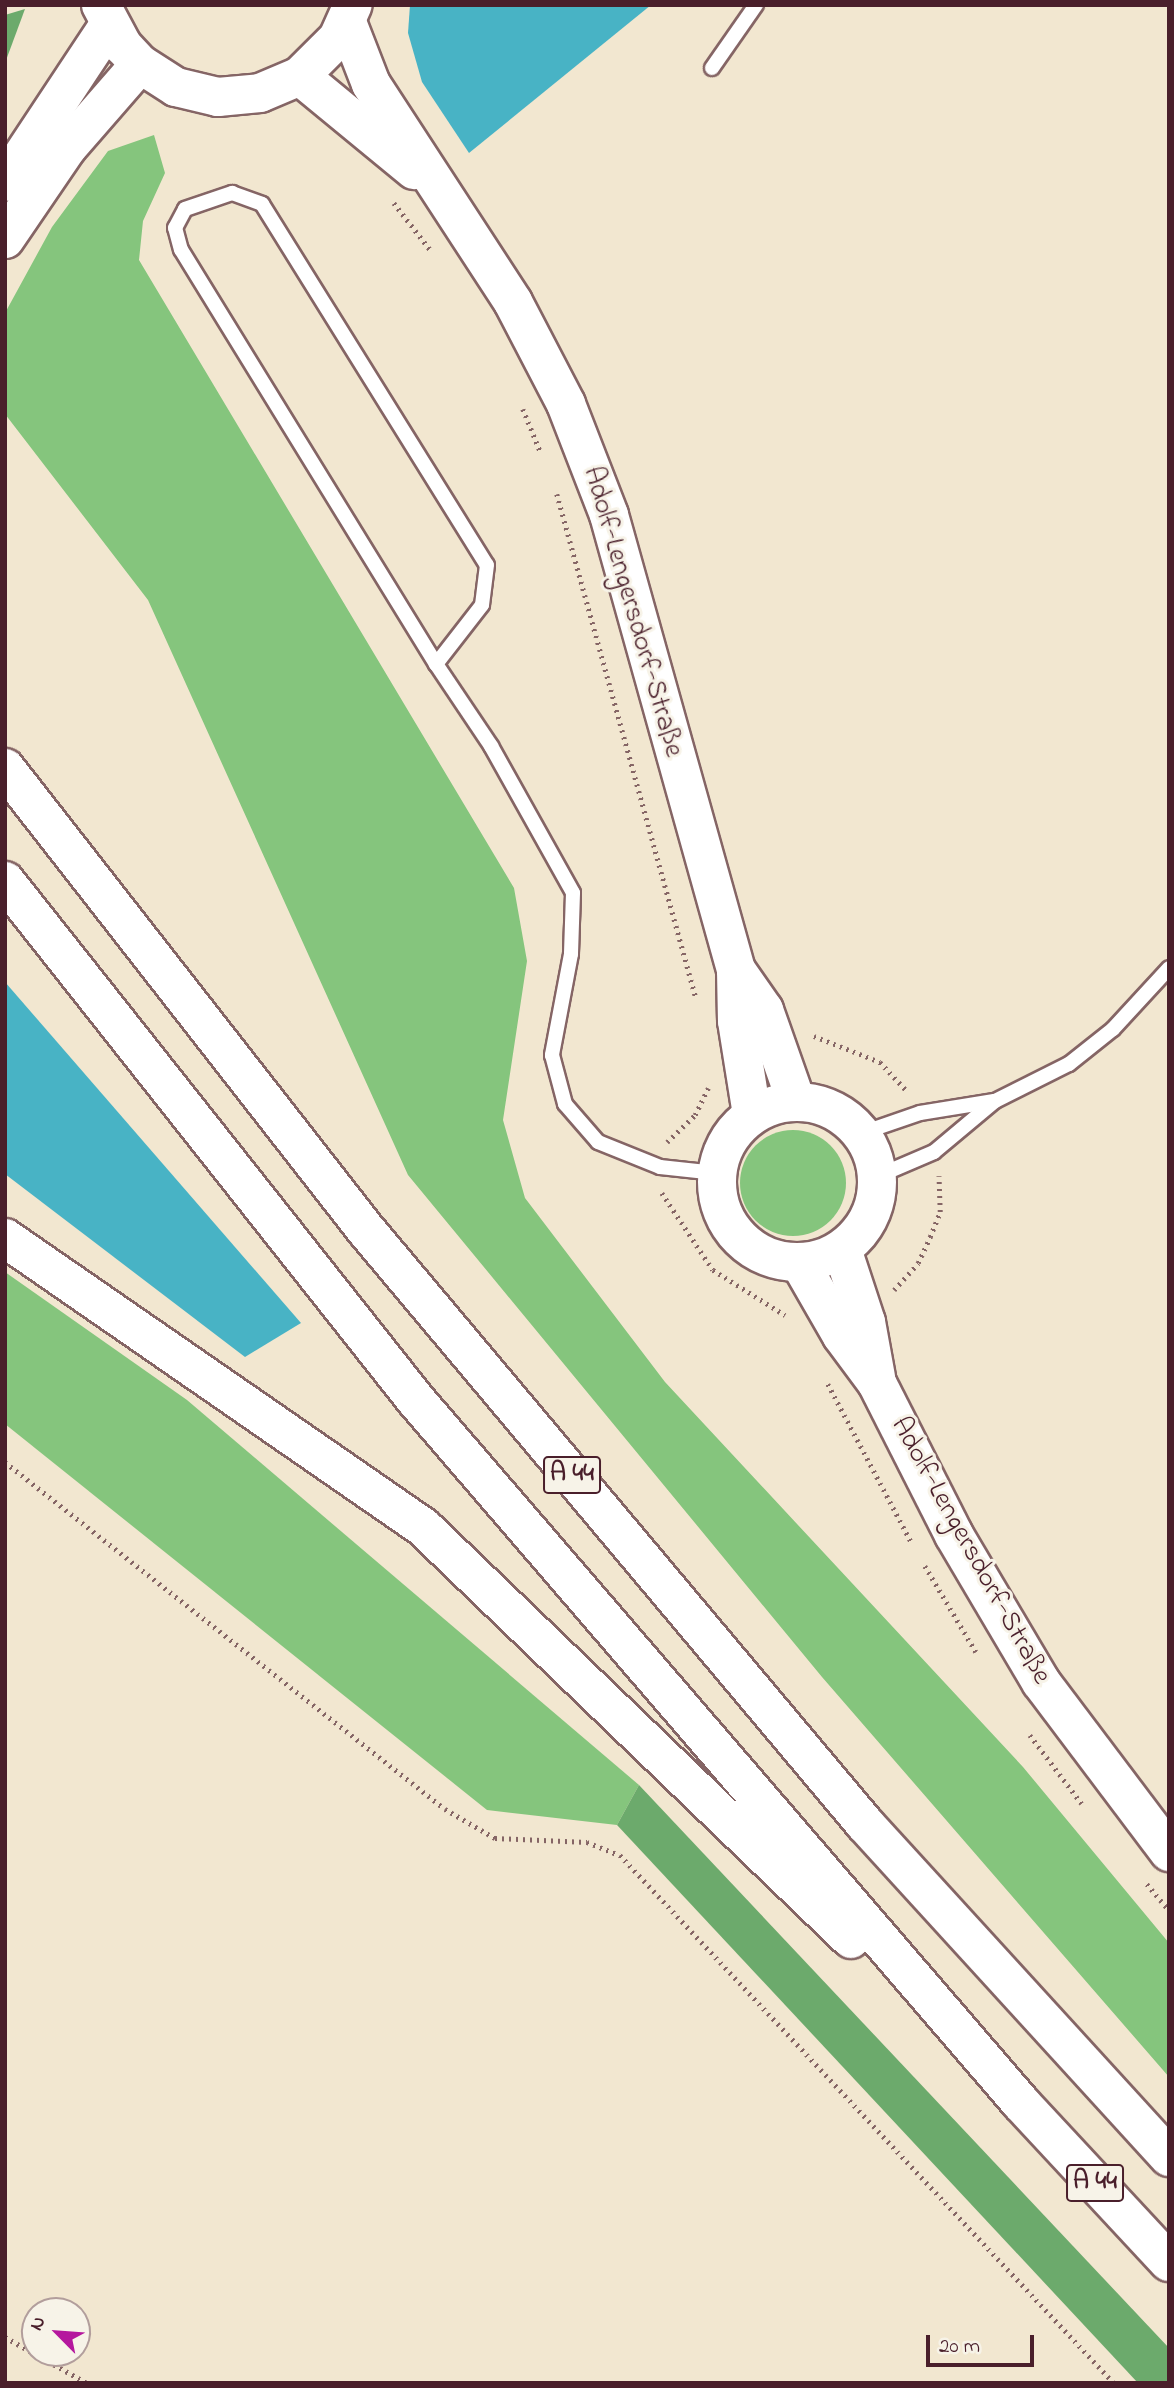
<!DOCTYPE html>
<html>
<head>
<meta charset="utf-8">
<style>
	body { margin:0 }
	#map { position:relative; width:1174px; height:2388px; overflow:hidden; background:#f2e7d0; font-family:"Indie Flower",sans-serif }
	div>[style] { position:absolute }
	.green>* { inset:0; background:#85c57d }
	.round { border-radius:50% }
	.forest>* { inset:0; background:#6caa6c }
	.water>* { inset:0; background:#48b3c5 }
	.path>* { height:4.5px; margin-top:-2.25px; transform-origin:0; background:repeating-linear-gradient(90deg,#856565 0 2px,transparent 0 7px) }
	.roads { filter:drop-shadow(2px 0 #856565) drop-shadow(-2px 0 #856565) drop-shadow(0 2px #856565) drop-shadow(0 -2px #856565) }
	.lane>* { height:14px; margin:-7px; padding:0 7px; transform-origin:7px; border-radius:7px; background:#fff }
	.secondary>* { height:38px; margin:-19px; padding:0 19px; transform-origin:19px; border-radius:19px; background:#fff }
	.secondary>.ring { margin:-19px; padding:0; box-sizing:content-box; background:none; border:38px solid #fff; border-radius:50% }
	.highway>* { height:38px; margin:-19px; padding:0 19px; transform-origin:19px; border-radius:19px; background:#fff }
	span { translate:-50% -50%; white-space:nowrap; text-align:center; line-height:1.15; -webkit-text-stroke:6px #f7f3e8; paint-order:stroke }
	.shield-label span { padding:2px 5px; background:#f7f3e8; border:2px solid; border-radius:5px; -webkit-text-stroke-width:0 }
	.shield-label { font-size:26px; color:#4a1f2b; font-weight:700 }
	.street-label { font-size:28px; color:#4a1f2b }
	.frame { position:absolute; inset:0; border:7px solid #4a1f2b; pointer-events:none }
	.north { position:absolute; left:21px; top:2297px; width:70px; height:70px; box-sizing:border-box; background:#f7f3e8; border:2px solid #b29e9c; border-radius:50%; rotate:295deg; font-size:19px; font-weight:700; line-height:28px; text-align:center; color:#4a1f2b }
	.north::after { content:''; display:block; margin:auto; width:24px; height:32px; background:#b5179e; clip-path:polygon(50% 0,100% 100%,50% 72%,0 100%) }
	.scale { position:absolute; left:926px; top:2335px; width:108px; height:32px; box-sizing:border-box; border:4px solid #4a1f2b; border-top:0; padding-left:9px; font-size:21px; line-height:24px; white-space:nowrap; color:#4a1f2b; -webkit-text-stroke:5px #f7f3e8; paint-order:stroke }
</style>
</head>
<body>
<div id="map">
	<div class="green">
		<i style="clip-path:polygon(154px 135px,165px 173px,143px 221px,139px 260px,514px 888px,527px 961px,503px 1120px,525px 1198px,665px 1382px,1023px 1767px,1169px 1943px,1169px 2077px,822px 1677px,408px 1175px,148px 600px,5px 414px,5px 313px,52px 227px,108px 151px)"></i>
		<i class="round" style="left:740px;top:1130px;width:106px;height:106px"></i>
		<i style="clip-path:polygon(5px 1272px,187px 1400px,639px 1785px,617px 1825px,487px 1810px,5px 1424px)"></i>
	</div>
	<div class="forest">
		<i style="clip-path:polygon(25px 9px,5px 63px,5px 15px)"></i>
		<i style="clip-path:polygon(639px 1785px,1169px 2348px,1169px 2383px,1138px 2383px,617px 1825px)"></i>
	</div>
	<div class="water">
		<i style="clip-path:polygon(410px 5px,651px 5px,469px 153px,422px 82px,408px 33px)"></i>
		<i style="clip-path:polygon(5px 982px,301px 1323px,245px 1357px,5px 1174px)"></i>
	</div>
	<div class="path">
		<i style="left:394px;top:203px;width:62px;rotate:52.2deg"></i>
		<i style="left:523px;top:409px;width:48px;rotate:67.8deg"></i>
		<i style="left:557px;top:494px;width:523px;rotate:74.58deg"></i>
		<i style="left:814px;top:1036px;width:71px;rotate:21.5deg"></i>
		<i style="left:880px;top:1062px;width:38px;rotate:47deg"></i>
		<i style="left:667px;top:1142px;width:39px;rotate:-44deg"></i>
		<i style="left:695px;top:1115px;width:30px;rotate:-64deg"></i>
		<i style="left:662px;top:1193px;width:92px;rotate:56.5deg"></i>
		<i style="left:713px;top:1270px;width:85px;rotate:32deg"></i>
		<i style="left:894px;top:1290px;width:36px;rotate:-48deg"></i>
		<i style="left:918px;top:1263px;width:29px;rotate:-65deg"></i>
		<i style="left:930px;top:1237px;width:27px;rotate:-68deg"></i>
		<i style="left:940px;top:1212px;width:36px;rotate:-92deg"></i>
		<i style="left:828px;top:1384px;width:180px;rotate:62.2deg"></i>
		<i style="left:5px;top:1462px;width:560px;rotate:38.26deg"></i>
		<i style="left:445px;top:1809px;width:58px;rotate:30.1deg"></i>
		<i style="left:495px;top:1838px;width:92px;rotate:2.5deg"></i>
		<i style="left:587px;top:1842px;width:35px;rotate:22deg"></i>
		<i style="left:620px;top:1855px;width:723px;rotate:46.91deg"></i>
		<i style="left:925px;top:1566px;width:100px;rotate:59.3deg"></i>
		<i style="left:1030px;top:1735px;width:86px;rotate:53deg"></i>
		<i style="left:1147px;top:1884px;width:34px;rotate:50deg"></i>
		<i style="left:5px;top:2337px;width:94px;rotate:29.3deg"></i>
	</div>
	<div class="roads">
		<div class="lane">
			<i style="left:712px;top:68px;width:77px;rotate:-55.1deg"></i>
			<i style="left:436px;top:664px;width:486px;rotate:-121.6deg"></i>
			<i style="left:181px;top:250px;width:23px;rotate:-105deg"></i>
			<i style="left:175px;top:228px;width:21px;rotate:-62deg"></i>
			<i style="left:185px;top:209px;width:50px;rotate:-18.8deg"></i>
			<i style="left:232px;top:193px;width:32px;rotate:20deg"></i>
			<i style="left:262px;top:204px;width:425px;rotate:58.1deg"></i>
			<i style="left:487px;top:565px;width:40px;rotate:97.1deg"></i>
			<i style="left:482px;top:605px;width:75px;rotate:127.9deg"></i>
			<i style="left:436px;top:664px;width:99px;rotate:56.1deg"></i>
			<i style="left:491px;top:746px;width:168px;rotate:60.8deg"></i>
			<i style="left:573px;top:893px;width:61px;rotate:91.9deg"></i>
			<i style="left:571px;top:954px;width:103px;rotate:100.7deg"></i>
			<i style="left:552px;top:1055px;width:51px;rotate:75.1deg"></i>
			<i style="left:565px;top:1104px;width:50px;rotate:49deg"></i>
			<i style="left:598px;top:1142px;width:67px;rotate:22deg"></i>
			<i style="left:660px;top:1167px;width:56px;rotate:6.1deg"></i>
			<i style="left:862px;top:1133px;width:61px;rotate:-19deg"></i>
			<i style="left:920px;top:1113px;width:75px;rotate:-9.2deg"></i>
			<i style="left:878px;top:1176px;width:61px;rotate:-23.2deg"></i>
			<i style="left:934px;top:1152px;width:80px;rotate:-39.9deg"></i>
			<i style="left:995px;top:1101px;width:83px;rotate:-26.6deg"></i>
			<i style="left:1069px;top:1064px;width:56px;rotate:-38.5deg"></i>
			<i style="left:1113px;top:1029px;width:83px;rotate:-47.4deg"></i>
		</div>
		<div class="secondary">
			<i style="left:101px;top:5px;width:47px;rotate:61.8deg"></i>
			<i style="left:123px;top:46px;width:25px;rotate:47deg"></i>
			<i style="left:140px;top:64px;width:43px;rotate:32.6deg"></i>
			<i style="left:176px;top:87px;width:43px;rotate:13.4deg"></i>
			<i style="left:218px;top:97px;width:42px;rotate:-5.4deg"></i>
			<i style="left:260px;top:93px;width:43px;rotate:-23deg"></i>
			<i style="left:300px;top:76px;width:54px;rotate:-45deg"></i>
			<i style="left:338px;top:38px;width:36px;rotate:-66deg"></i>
			<i style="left:347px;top:22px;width:66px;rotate:68.8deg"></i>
			<i style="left:371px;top:84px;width:260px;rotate:56.9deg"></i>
			<i style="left:513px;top:302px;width:115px;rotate:62.5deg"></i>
			<i style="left:566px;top:404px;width:119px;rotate:68.8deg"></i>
			<i style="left:609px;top:515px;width:472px;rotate:74.4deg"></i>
			<i style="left:736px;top:970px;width:51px;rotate:88.9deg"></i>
			<i style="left:737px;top:1021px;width:95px;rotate:80.9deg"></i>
			<i style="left:300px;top:76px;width:148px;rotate:39.5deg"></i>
			<i style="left:5px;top:182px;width:188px;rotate:-56.5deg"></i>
			<i style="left:5px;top:239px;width:110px;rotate:-55.7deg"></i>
			<i style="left:67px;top:148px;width:111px;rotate:-49deg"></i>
			<i style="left:736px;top:970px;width:49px;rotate:55deg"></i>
			<i style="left:764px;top:1010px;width:96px;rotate:70.6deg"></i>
			<i class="ring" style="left:717px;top:1102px;width:122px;height:122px"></i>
			<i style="left:842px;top:1249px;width:77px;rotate:71.8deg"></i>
			<i style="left:866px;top:1322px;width:56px;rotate:79.7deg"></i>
			<i style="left:800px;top:1263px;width:84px;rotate:60.1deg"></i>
			<i style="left:842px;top:1336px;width:59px;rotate:53.3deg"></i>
			<i style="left:877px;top:1383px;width:170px;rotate:63.1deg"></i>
			<i style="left:954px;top:1535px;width:171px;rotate:59.4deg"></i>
			<i style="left:1041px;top:1682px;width:213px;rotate:53deg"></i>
		</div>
		<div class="highway">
			<i style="left:5px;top:768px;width:586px;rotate:52deg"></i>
			<i style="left:366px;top:1230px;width:776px;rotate:49.97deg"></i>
			<i style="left:865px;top:1824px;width:451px;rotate:47.6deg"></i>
			<i style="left:5px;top:881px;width:661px;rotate:51.64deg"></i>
			<i style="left:415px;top:1399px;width:929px;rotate:49.28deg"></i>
			<i style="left:1021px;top:2103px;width:217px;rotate:47.1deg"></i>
			<i style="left:5px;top:1238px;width:508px;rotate:34.66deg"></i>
			<i style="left:423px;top:1527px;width:594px;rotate:43.91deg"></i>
		</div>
	</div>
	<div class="shield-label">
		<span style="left:572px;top:1475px">A 44</span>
		<span style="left:1095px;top:2183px">A 44</span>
	</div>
	<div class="street-label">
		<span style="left:632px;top:612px;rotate:74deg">Adolf-Lengersdorf-Straße</span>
		<span style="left:970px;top:1551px;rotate:61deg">Adolf-Lengersdorf-Straße</span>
	</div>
	<div class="frame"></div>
	<div class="north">N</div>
	<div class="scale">20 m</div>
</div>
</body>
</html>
